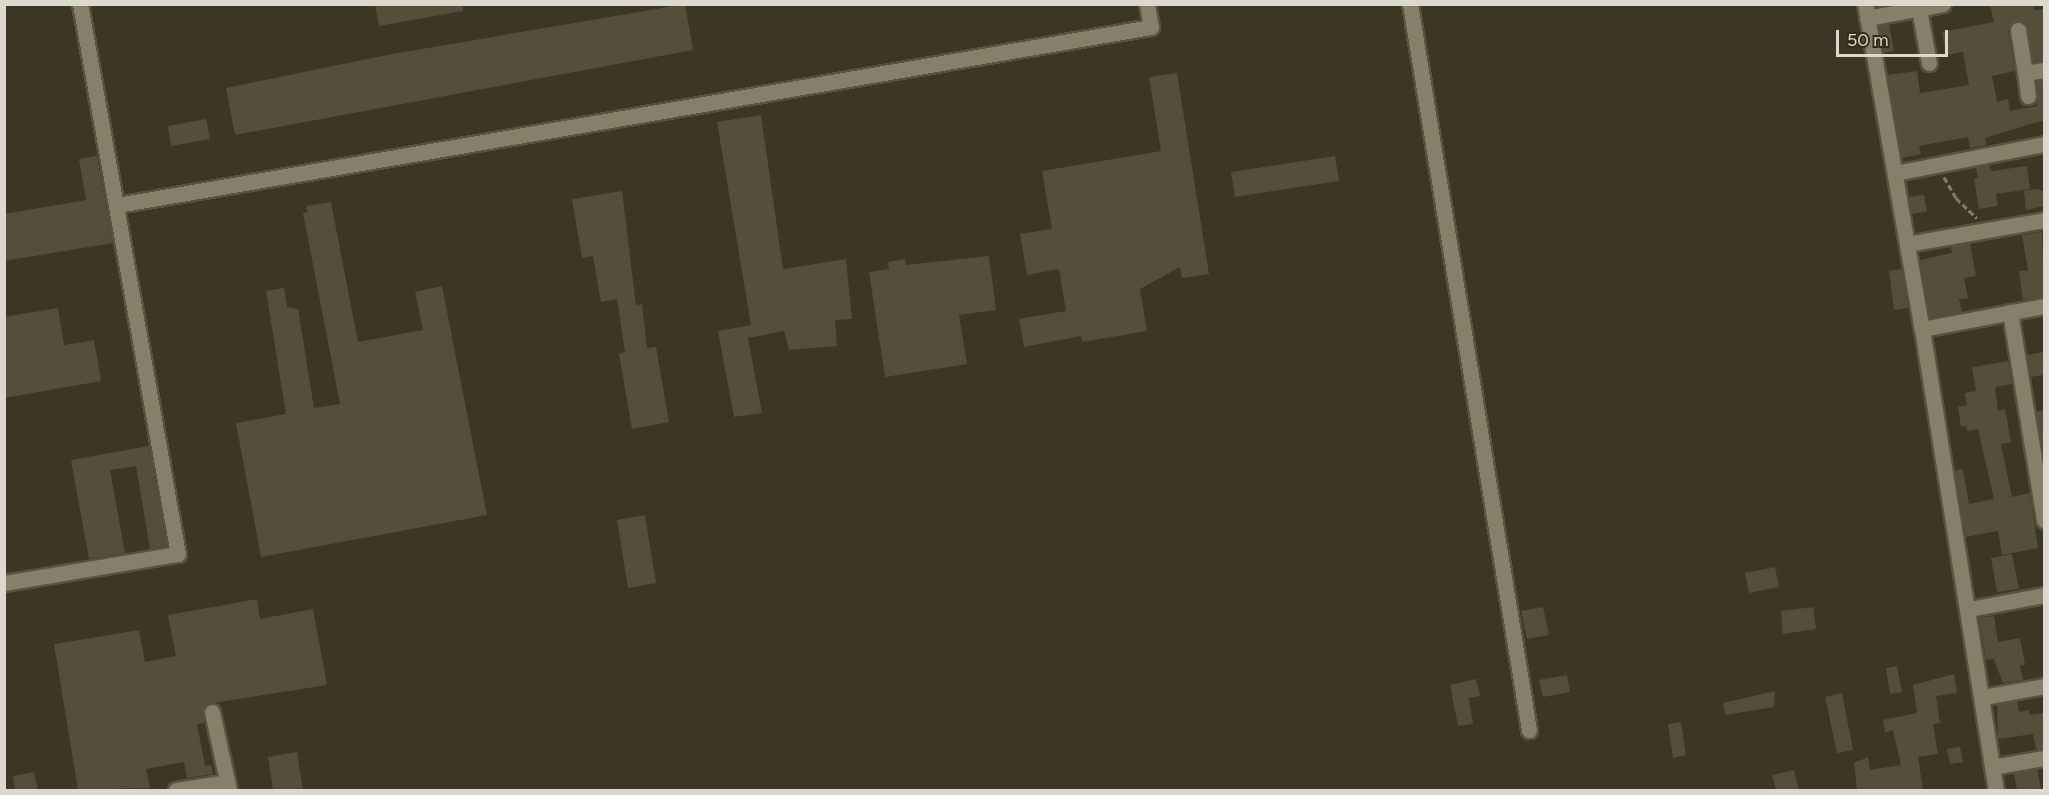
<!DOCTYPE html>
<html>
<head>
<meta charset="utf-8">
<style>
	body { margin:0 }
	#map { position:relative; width:2049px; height:795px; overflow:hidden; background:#3c3624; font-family:Figtree,sans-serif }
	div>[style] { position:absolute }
	.building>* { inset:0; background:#544e3b }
	.path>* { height:3px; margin-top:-1.5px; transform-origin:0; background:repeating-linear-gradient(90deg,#827d6e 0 6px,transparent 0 9px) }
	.roads { filter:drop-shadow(2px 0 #575242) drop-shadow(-2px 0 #575242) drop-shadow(0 2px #575242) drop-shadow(0 -2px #575242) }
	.minor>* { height:15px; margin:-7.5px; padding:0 7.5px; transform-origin:7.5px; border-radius:7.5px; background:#86806b }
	span { translate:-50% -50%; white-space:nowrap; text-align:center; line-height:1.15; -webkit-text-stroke:5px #322c1a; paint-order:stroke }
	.frame { position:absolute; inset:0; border:6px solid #dcd8cd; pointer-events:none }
	.scale { position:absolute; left:1836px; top:30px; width:112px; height:27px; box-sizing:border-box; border:3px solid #dcd8cd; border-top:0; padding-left:8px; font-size:18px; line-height:21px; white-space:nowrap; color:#dcd8cd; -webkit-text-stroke:4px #322c1a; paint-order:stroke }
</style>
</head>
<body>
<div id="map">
	<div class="building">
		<i style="clip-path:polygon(375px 4px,463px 4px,463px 11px,379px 26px)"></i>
		<i style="clip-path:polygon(685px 4px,693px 50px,235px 135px,226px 88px,387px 55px)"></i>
		<i style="clip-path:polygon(1990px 4px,2033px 4px,2034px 10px,2044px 9px,2044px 61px,2033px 62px,2027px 28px,2016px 21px,2008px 31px,2015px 71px,1992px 76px,1997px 102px,2008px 99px,2010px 111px,2037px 106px,2036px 81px,2044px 80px,2044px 120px,1985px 138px,1986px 145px,1970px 148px,1968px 137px,1919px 146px,1921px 154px,1902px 158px,1887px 75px,1917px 71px,1920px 93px,1969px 85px,1963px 52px,1946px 55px,1942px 32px,1994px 22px)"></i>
		<i style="clip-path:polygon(1889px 24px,1894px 51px,1883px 53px,1879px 26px)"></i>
		<i style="clip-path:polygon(1177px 73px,1209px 274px,1182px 278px,1180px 267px,1140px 289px,1147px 331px,1082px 342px,1081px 336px,1024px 347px,1019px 319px,1066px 311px,1059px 269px,1027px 275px,1020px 234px,1052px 229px,1042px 171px,1161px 151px,1149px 77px)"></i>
		<i style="clip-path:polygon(761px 115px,783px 269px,846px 259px,852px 319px,835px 320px,837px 346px,789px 350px,784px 331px,748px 338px,762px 413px,734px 417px,718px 331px,751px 325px,717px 122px)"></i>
		<i style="clip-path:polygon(206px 119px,210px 139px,171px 146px,168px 126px)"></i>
		<i style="clip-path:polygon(97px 156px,113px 243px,4px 261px,4px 214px,86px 200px,79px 159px)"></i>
		<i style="clip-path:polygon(1335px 156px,1339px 181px,1235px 197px,1231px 172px)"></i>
		<i style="clip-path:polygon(1989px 165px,1992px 171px,2027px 166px,2030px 189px,1996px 194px,1998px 206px,1979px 209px,1974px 179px,1978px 178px,1976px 167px)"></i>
		<i style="clip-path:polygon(2036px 189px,2044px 191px,2044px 206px,2026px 210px,2024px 191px)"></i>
		<i style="clip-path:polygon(622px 191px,636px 305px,642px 304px,647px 348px,656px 347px,669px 422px,632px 429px,619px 354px,625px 352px,617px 299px,601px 302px,593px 256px,582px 258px,572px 199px)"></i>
		<i style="clip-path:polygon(1924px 195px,1927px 211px,1912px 214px,1909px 197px)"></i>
		<i style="clip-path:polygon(331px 202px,358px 342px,423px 330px,415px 292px,442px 286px,487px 515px,261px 557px,236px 423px,286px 414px,266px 291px,284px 288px,287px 307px,298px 309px,314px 408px,340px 404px,303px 213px,308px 212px,306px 206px)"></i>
		<i style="clip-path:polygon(2042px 232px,2044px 297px,2023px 300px,2019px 271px,2028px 270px,2022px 235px)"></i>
		<i style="clip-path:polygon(1970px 243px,1976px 276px,1964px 278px,1968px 298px,1959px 299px,1962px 312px,1930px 318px,1920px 260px,1952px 253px,1951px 246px)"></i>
		<i style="clip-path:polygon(989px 256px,996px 310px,959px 315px,967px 364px,885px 377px,869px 272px,889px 269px,888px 262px,905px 259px,906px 265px)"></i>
		<i style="clip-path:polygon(1902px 269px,1908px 308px,1894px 310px,1889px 271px)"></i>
		<i style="clip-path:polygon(58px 308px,64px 345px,94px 340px,101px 381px,4px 398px,4px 317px)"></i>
		<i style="clip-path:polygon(2044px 352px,2044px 375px,2031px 377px,2027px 355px)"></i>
		<i style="clip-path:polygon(2008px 361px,2012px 384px,1995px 387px,1998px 411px,2005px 409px,2011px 442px,2001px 444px,2012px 497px,2030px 493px,2038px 548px,2002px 555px,1998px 531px,1965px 537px,1955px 471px,1963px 469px,1969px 504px,1994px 499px,1978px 429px,1967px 431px,1966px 426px,1961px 427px,1958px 407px,1967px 405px,1965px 393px,1976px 391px,1972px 367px)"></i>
		<i style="clip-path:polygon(2044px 410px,2044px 446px,2042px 446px,2036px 412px)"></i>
		<i style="clip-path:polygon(149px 446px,167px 546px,150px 549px,136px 466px,110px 470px,125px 553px,89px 559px,71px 460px)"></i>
		<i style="clip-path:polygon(645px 515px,656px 583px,628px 588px,617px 520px)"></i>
		<i style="clip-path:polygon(2012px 554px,2019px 589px,1997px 592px,1991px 558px)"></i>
		<i style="clip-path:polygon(1775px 567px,1779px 587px,1749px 593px,1745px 573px)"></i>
		<i style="clip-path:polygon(257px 599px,260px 619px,313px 609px,327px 685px,206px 704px,204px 723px,197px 724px,205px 766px,211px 765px,213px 774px,187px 778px,184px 762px,146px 769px,150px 788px,78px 790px,54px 644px,139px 630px,145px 662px,176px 656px,168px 615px)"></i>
		<i style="clip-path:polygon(1543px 607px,1549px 635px,1527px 639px,1521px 611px)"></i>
		<i style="clip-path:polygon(1813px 607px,1816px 629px,1783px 634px,1781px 611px)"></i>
		<i style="clip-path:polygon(1994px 616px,1998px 642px,2020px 638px,2025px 665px,2020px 666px,2023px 680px,2003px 683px,1994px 659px,1986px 660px,1979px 618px)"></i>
		<i style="clip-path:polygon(1897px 666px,1902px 692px,1890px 694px,1886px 668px)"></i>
		<i style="clip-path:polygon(1954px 674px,1957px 693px,1936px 696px,1940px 723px,1933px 724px,1938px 754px,1918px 757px,1923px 790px,1857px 790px,1854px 763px,1868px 757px,1870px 770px,1901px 765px,1893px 730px,1885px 732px,1883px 720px,1917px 713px,1913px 685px)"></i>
		<i style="clip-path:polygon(1567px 675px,1570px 692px,1543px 697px,1539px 680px)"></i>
		<i style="clip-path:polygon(1476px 679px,1480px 696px,1469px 698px,1473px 724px,1458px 726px,1450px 685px)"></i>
		<i style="clip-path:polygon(1775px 691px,1774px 707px,1725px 715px,1723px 703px)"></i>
		<i style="clip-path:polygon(1842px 693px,1853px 750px,1837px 753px,1825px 697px)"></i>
		<i style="clip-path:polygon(2017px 701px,2019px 712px,2029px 710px,2030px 715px,2044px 713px,2044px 749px,2036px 749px,2033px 734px,1998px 739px,1997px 704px)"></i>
		<i style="clip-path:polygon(1681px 722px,1686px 755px,1673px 758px,1668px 724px)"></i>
		<i style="clip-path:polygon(1960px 747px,1963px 762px,1950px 764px,1947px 749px)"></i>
		<i style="clip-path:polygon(297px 752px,303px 790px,273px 790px,268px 757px)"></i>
		<i style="clip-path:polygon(2037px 769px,2041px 790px,2017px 790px,2014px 773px)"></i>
		<i style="clip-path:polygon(1794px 770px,1799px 790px,1776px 790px,1772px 775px)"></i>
		<i style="clip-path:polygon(34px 772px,38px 790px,15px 790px,13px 776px)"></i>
	</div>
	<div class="path">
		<i style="left:1944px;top:177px;width:24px;rotate:60deg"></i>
		<i style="left:1956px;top:198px;width:29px;rotate:44deg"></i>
	</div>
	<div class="roads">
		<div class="minor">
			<i style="left:1410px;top:4px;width:736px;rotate:80.69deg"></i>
			<i style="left:1865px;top:4px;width:330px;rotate:80.1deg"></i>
			<i style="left:1922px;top:329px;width:467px;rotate:80.9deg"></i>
			<i style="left:1919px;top:9px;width:55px;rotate:79.5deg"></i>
			<i style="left:1867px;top:18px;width:77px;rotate:-10.4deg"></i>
			<i style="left:2018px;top:30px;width:44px;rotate:80.8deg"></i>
			<i style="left:2028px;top:96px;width:23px;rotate:-97deg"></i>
			<i style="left:2025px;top:73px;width:19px;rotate:-9deg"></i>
			<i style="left:1895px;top:173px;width:152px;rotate:-11deg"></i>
			<i style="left:117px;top:205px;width:1049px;rotate:-9.77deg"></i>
			<i style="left:1151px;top:27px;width:23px;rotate:-100deg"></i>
			<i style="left:1907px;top:244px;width:139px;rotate:-9.9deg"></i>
			<i style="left:2010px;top:312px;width:211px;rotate:80.7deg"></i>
			<i style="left:1922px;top:329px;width:124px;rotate:-10.7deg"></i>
			<i style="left:4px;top:583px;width:176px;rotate:-9.5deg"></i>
			<i style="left:178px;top:554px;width:559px;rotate:-100.1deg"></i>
			<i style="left:1969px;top:609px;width:76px;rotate:-10.6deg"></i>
			<i style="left:1983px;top:697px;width:62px;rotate:-10.2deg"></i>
			<i style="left:212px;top:712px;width:80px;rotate:77.7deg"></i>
			<i style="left:1992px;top:767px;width:53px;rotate:-9.8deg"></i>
			<i style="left:176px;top:790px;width:52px;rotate:-8.9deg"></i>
		</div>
	</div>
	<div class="frame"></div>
	<div class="scale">50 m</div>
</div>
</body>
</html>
